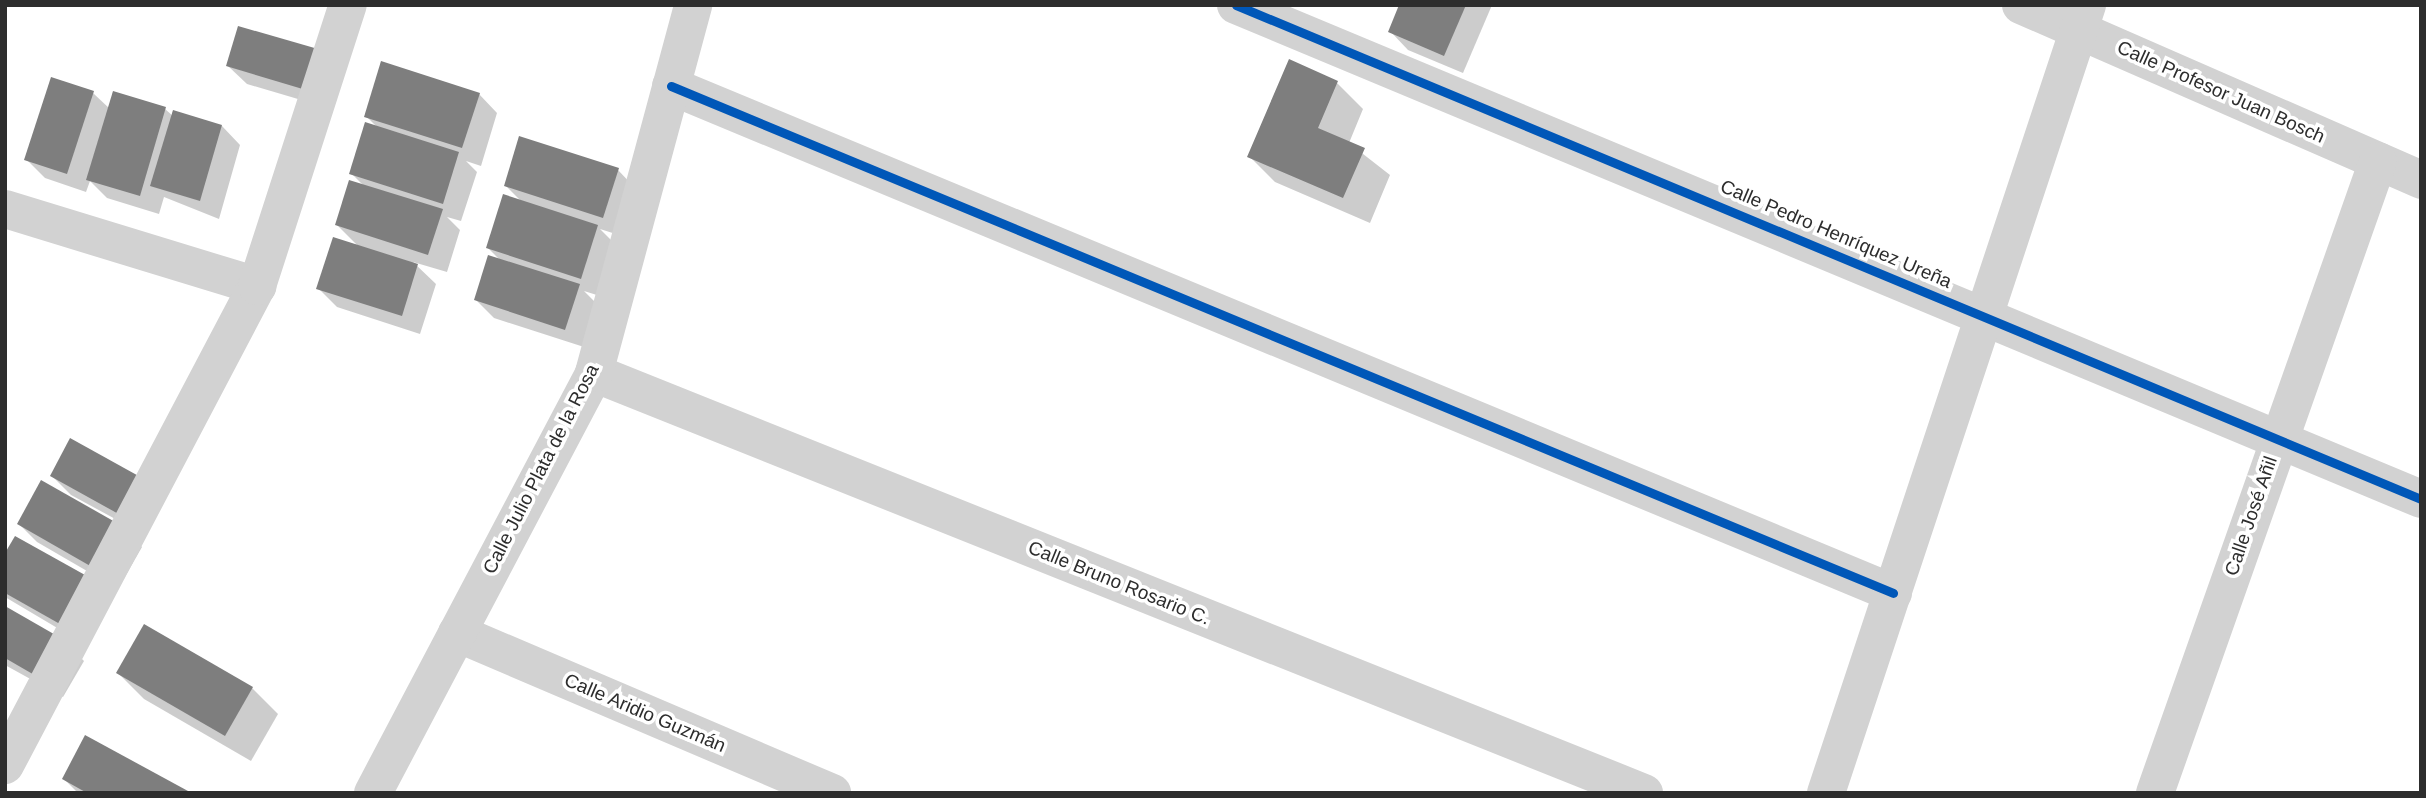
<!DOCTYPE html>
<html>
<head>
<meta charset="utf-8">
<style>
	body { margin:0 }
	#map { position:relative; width:2426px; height:798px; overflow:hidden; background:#fff; font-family:Arial,sans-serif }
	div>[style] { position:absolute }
	.shadow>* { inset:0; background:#0003 }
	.building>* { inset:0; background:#7e7e7e }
	.minor>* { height:38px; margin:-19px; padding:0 19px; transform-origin:19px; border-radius:19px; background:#d2d2d2 }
	.cycleway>* { height:9px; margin:-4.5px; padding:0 4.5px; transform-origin:4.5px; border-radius:4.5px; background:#0057b8 }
	span { translate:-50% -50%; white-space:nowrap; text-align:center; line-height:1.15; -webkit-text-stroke:7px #fff; paint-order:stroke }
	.street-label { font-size:19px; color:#2d2d2d }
	.frame { position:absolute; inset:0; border:7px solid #2d2d2d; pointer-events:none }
</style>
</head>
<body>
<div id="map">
	<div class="shadow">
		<i style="clip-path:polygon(1401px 5px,1492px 5px,1463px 73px,1408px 50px,1390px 31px)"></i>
		<i style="clip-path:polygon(239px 28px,325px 107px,247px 84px,228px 66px)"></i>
		<i style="clip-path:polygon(1337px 83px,1363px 109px,1349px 143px,1390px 175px,1370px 223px,1275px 182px,1249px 156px)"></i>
		<i style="clip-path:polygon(93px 93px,110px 109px,165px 109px,173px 116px,222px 126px,240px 145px,219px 219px,164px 197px,159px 214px,107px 198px,90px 181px,86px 192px,45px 178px,26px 159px)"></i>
		<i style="clip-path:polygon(479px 94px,497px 113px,481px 166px,466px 161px,477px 172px,461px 221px,447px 217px,460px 230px,447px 272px,413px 262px,436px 284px,420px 334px,337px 307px,318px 288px,359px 247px,337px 225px,364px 186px,351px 173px,378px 128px,366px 116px)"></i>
		<i style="clip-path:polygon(618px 170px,636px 189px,622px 236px,600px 229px,616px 245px,600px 296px,584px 291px,597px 304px,584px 347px,494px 318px,476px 300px,500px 260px,488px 248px,522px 202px,506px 186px)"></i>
		<i style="clip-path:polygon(52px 476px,162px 499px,143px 534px,71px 495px)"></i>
		<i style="clip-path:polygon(19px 524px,123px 528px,142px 547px,118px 589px,37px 542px)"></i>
		<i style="clip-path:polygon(5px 557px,86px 645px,5px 597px)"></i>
		<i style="clip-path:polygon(5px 608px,65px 642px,84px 661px,63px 697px,5px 665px)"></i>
		<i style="clip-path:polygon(118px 673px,252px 688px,278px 714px,251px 761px,144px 699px)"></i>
		<i style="clip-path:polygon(86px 738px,188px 793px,78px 793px,64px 779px)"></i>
	</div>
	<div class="building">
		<i style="clip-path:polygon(1399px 5px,1466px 5px,1444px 56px,1388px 32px)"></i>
		<i style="clip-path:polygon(238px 26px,318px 49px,306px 90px,226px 66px)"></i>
		<i style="clip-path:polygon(1289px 59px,1338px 81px,1318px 128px,1365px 148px,1343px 198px,1247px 157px)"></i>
		<i style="clip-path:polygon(381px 61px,480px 93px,462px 148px,364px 117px)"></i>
		<i style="clip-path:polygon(51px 77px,94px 91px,67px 174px,24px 160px)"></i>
		<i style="clip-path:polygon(113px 91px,166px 107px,140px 196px,86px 180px)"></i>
		<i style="clip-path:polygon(173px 110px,222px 125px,200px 201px,150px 186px)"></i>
		<i style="clip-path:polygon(365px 122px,459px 152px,443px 204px,349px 174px)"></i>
		<i style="clip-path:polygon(519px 136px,619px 168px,603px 218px,504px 186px)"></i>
		<i style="clip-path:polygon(349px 180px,443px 209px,428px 255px,335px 225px)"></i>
		<i style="clip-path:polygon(503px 194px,598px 225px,581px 279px,486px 248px)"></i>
		<i style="clip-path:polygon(333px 237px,418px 264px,402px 316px,316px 289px)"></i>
		<i style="clip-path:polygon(488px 255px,580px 284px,565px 330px,474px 300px)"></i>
		<i style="clip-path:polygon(70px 438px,144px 479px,124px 517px,50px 476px)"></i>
		<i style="clip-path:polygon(41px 480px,124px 527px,99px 571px,17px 524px)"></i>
		<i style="clip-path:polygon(15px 536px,94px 580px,67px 628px,5px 593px,5px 553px)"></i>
		<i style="clip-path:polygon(5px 606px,66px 641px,43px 680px,5px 658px)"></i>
		<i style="clip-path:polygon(144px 624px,253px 687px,225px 736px,116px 673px)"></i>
		<i style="clip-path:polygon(85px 735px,188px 791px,187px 793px,87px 793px,62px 779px)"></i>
	</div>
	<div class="minor">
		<i style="left:1236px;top:5px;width:1284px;rotate:22.63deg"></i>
		<i style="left:2021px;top:5px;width:437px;rotate:23.6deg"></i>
		<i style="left:671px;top:86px;width:1323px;rotate:22.53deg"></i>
		<i style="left:5px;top:209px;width:264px;rotate:17deg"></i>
		<i style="left:594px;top:373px;width:1131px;rotate:21.8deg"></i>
		<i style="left:457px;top:633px;width:408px;rotate:23.1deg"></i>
		<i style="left:5px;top:765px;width:541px;rotate:-62.25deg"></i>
		<i style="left:257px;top:286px;width:295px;rotate:-72.1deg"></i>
		<i style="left:373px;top:793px;width:475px;rotate:-62.2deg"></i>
		<i style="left:594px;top:373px;width:381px;rotate:-74.9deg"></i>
		<i style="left:1826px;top:793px;width:830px;rotate:-71.67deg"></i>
		<i style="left:2155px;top:793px;width:670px;rotate:-70.56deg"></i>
	</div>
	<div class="cycleway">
		<i style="left:1236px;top:5px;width:1284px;rotate:22.63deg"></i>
		<i style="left:671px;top:86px;width:1323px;rotate:22.53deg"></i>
	</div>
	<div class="street-label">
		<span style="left:2221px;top:92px;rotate:24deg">Calle Profesor Juan Bosch</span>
		<span style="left:1836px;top:234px;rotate:23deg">Calle Pedro Henríquez Ureña</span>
		<span style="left:541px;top:469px;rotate:-63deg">Calle Julio Plata de la Rosa</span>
		<span style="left:2251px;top:516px;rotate:-71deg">Calle José Añil</span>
		<span style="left:1119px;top:583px;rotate:22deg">Calle Bruno Rosario C.</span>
		<span style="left:645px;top:713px;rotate:23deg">Calle Aridio Guzmán</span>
	</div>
	<div class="frame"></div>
</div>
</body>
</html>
